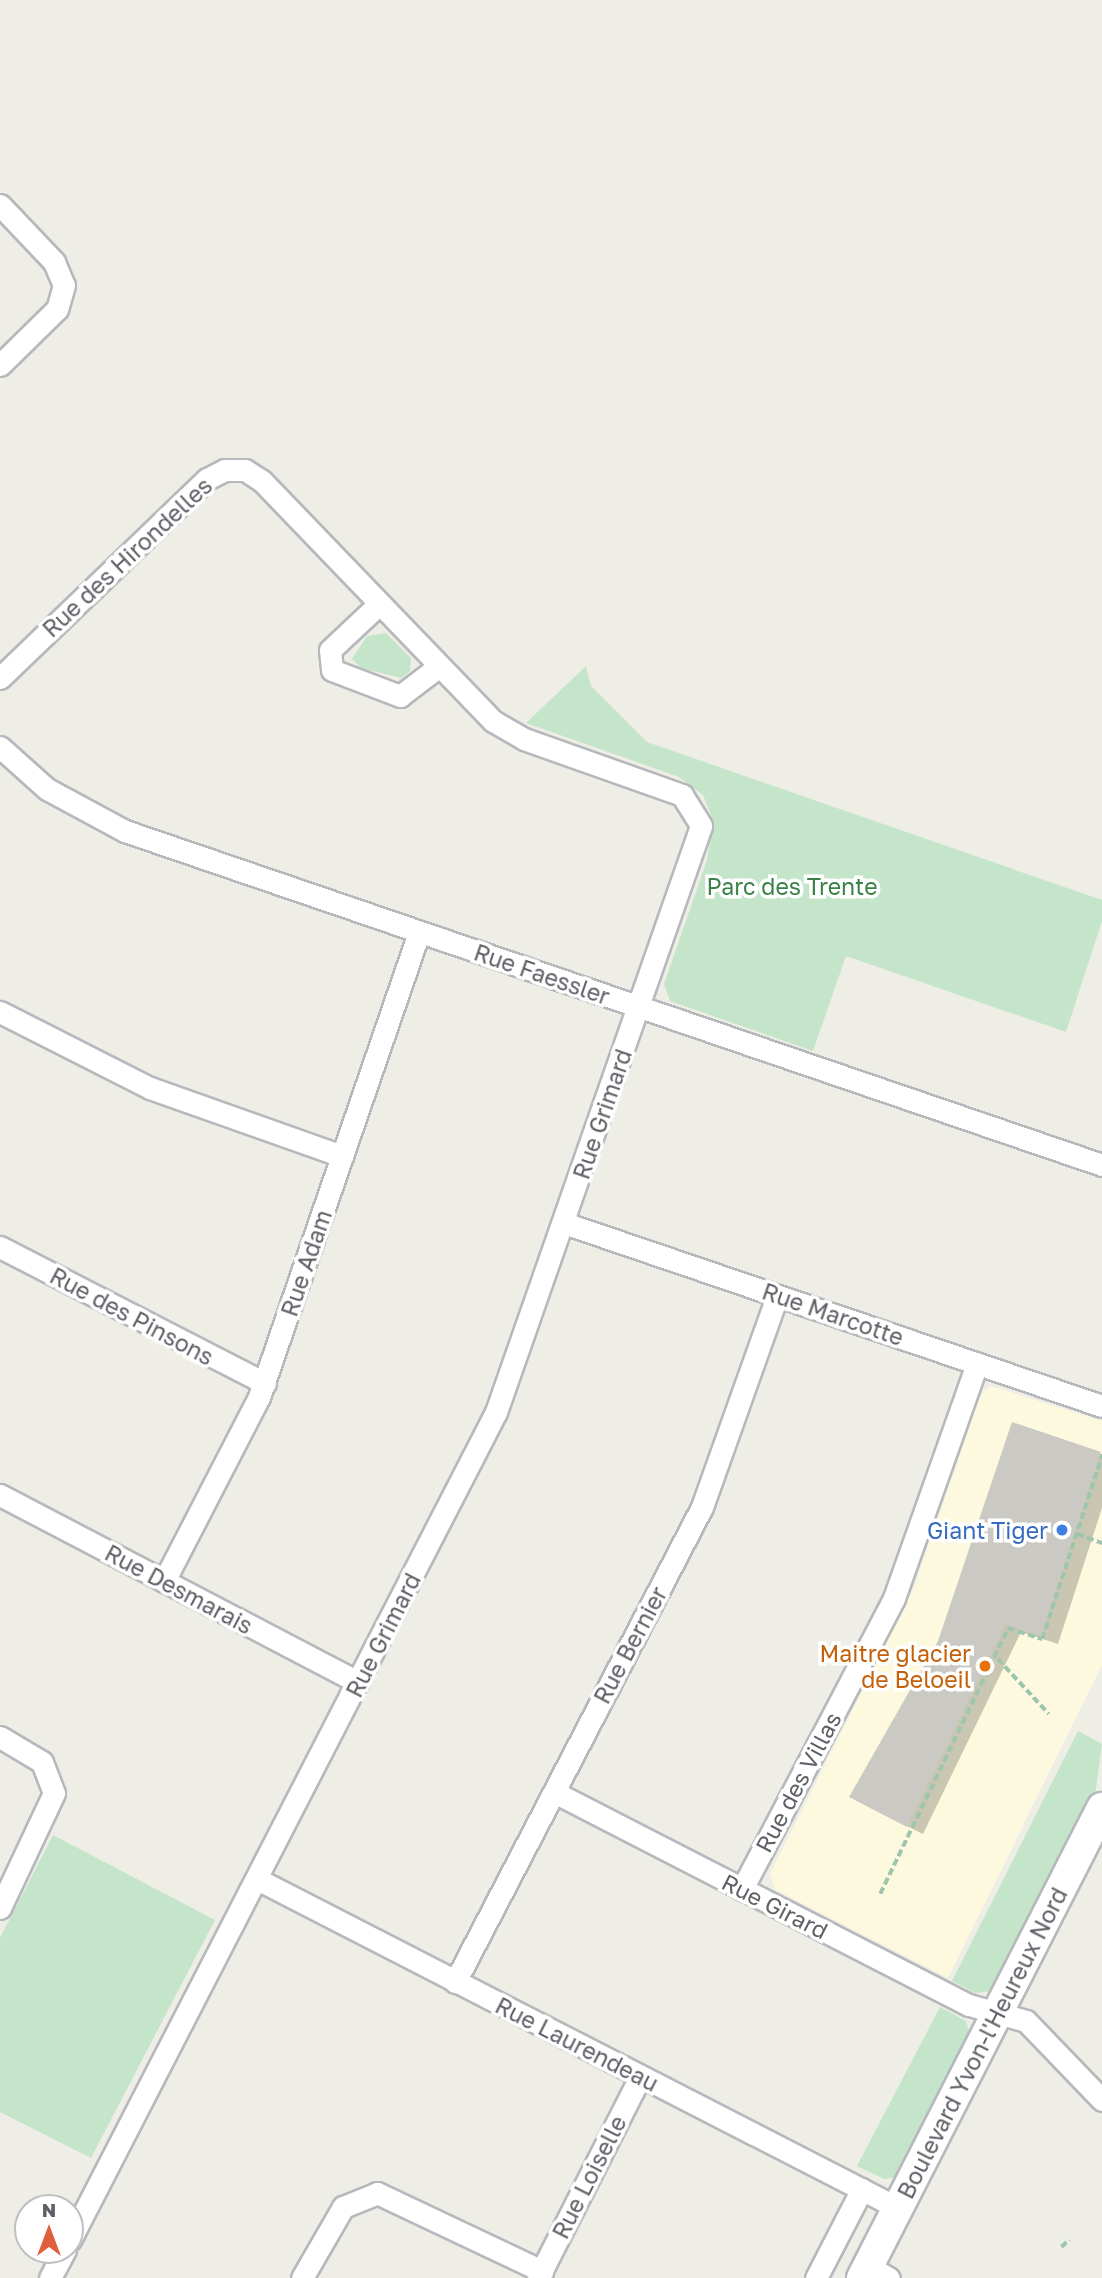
<!DOCTYPE html>
<html>
<head>
<meta charset="utf-8">
<style>
	body { margin:0 }
	#map { position:relative; width:1102px; height:2278px; overflow:hidden; background:#efeee6; font-family:"Golos Text",sans-serif }
	div>[style] { position:absolute }
	.commercial>* { inset:0; background:#fcf9de }
	.green>* { inset:0; background:#c4e5c9 }
	.shadow>* { inset:0; background:#0003 }
	.building>* { inset:0; background:#cbc9c3 }
	.path>* { height:3.5px; margin-top:-1.75px; transform-origin:0; background:repeating-linear-gradient(90deg,#9ec5ae 0 7px,transparent 0 10.5px) }
	.roads { filter:drop-shadow(2px 0 #b6b8bc) drop-shadow(-2px 0 #b6b8bc) drop-shadow(0 2px #b6b8bc) drop-shadow(0 -2px #b6b8bc) }
	.street>* { height:21px; margin:-10.5px; padding:0 10.5px; transform-origin:10.5px; border-radius:10.5px; background:#fff }
	.secondary>* { height:30px; margin:-15px; padding:0 15px; transform-origin:15px; border-radius:15px; background:#fff }
	.dots>* { width:19px; height:19px; translate:-50% -50%; box-sizing:border-box; border:4px solid #fff; border-radius:50% }
	span { translate:-50% -50%; white-space:nowrap; text-align:center; line-height:1.15; -webkit-text-stroke:7px #fff; paint-order:stroke }
	.street-label { font-size:23px; color:#5e6066 }
	.park-label { font-size:23px; color:#3a8146 }
	.shop-label { font-size:23px; color:#366cbe }
	.right { translate:-100% -50%; text-align:right }
	.food-label { font-size:23px; color:#c56008 }
	.north { position:absolute; left:14px; top:2194px; width:70px; height:70px; box-sizing:border-box; background:#fff; border:2px solid #bfbfc2; border-radius:50%; rotate:0deg; font-size:19px; font-weight:700; line-height:28px; text-align:center; color:#5e6066 }
	.north::after { content:''; display:block; margin:auto; width:24px; height:32px; background:#df5e3c; clip-path:polygon(50% 0,100% 100%,50% 72%,0 100%) }
</style>
</head>
<body>
<div id="map">
	<div class="commercial">
		<i style="clip-path:polygon(991px 1386px,1102px 1421px,1102px 1665px,948px 1978px,776px 1890px,770px 1874px,913px 1590px,981px 1394px)"></i>
	</div>
	<div class="green">
		<i style="clip-path:polygon(386px 633px,411px 658px,410px 671px,401px 678px,361px 668px,352px 659px,367px 636px)"></i>
		<i style="clip-path:polygon(586px 666px,591px 686px,647px 742px,1102px 900px,1102px 921px,1066px 1032px,846px 956px,813px 1051px,670px 1001px,664px 984px,707px 860px,713px 820px,703px 795px,679px 777px,526px 723px)"></i>
		<i style="clip-path:polygon(1078px 1731px,1102px 1744px,1095px 1796px,994px 1991px,975px 1993px,952px 1981px)"></i>
		<i style="clip-path:polygon(53px 1835px,215px 1920px,91px 2158px,0 2112px,0 1938px)"></i>
		<i style="clip-path:polygon(940px 2007px,966px 2021px,971px 2037px,898px 2177px,884px 2179px,857px 2166px)"></i>
	</div>
	<div class="shadow">
		<i style="clip-path:polygon(1013px 1425px,1102px 1455px,1102px 1508px,1058px 1644px,1021px 1632px,923px 1834px,867px 1806px,939px 1641px)"></i>
	</div>
	<div class="building">
		<i style="clip-path:polygon(1012px 1422px,1101px 1452px,1041px 1636px,1005px 1624px,907px 1827px,849px 1797px,938px 1641px)"></i>
	</div>
	<div class="path">
		<i style="left:1077px;top:1534px;width:27px;rotate:20deg"></i>
		<i style="left:998px;top:1659px;width:75px;rotate:47.2deg"></i>
		<i style="left:880px;top:1894px;width:295px;rotate:-64.3deg"></i>
		<i style="left:1008px;top:1628px;width:36px;rotate:18deg"></i>
		<i style="left:1042px;top:1639px;width:194px;rotate:-71.9deg"></i>
		<i style="left:1061px;top:2247px;width:11px;rotate:-41deg"></i>
	</div>
	<div class="roads">
		<div class="street">
			<i style="left:0;top:205px;width:79px;rotate:46.5deg"></i>
			<i style="left:54px;top:262px;width:25px;rotate:67deg"></i>
			<i style="left:64px;top:285px;width:25px;rotate:106deg"></i>
			<i style="left:57px;top:309px;width:80px;rotate:135.5deg"></i>
			<i style="left:379px;top:604px;width:67px;rotate:136.8deg"></i>
			<i style="left:330px;top:650px;width:20px;rotate:84deg"></i>
			<i style="left:332px;top:670px;width:73px;rotate:20.9deg"></i>
			<i style="left:400px;top:696px;width:48px;rotate:-37.3deg"></i>
			<i style="left:0;top:678px;width:287px;rotate:-43.9deg"></i>
			<i style="left:207px;top:479px;width:20px;rotate:-27deg"></i>
			<i style="left:225px;top:470px;width:20px"></i>
			<i style="left:245px;top:470px;width:20px;rotate:33deg"></i>
			<i style="left:262px;top:481px;width:333px;rotate:46.1deg"></i>
			<i style="left:493px;top:721px;width:36px;rotate:30deg"></i>
			<i style="left:524px;top:739px;width:168px;rotate:19.5deg"></i>
			<i style="left:682px;top:795px;width:36px;rotate:58deg"></i>
			<i style="left:701px;top:826px;width:621px;rotate:109.28deg"></i>
			<i style="left:496px;top:1412px;width:931px;rotate:117.23deg"></i>
			<i style="left:0;top:747px;width:63px;rotate:41.8deg"></i>
			<i style="left:47px;top:789px;width:89px;rotate:28.3deg"></i>
			<i style="left:125px;top:831px;width:1033px;rotate:18.87deg"></i>
			<i style="left:0;top:1012px;width:168px;rotate:26.9deg"></i>
			<i style="left:150px;top:1088px;width:204px;rotate:19.5deg"></i>
			<i style="left:564px;top:1223px;width:568px;rotate:18.79deg"></i>
			<i style="left:0;top:1247px;width:298px;rotate:27.2deg"></i>
			<i style="left:0;top:1495px;width:404px;rotate:27.6deg"></i>
			<i style="left:164px;top:1581px;width:207px;rotate:-62.7deg"></i>
			<i style="left:259px;top:1397px;width:492px;rotate:-71deg"></i>
			<i style="left:0;top:1737px;width:49px;rotate:30.8deg"></i>
			<i style="left:42px;top:1762px;width:33px;rotate:69deg"></i>
			<i style="left:54px;top:1793px;width:127px;rotate:115.2deg"></i>
			<i style="left:554px;top:1792px;width:466px;rotate:27.2deg"></i>
			<i style="left:969px;top:2005px;width:59px;rotate:15.7deg"></i>
			<i style="left:1026px;top:2021px;width:110px;rotate:46.1deg"></i>
			<i style="left:257px;top:1879px;width:721px;rotate:27.17deg"></i>
			<i style="left:742px;top:1889px;width:328px;rotate:-62.4deg"></i>
			<i style="left:894px;top:1598px;width:249px;rotate:-70.5deg"></i>
			<i style="left:455px;top:1982px;width:535px;rotate:-62.53deg"></i>
			<i style="left:702px;top:1507px;width:224px;rotate:-70.4deg"></i>
			<i style="left:868px;top:2266px;width:24px;rotate:30deg"></i>
			<i style="left:50px;top:2278px;width:32px;rotate:-62deg"></i>
			<i style="left:302px;top:2278px;width:82px;rotate:-60deg"></i>
			<i style="left:343px;top:2207px;width:37px;rotate:-22deg"></i>
			<i style="left:377px;top:2193px;width:183px;rotate:25.3deg"></i>
			<i style="left:538px;top:2278px;width:225px;rotate:-63.1deg"></i>
			<i style="left:816px;top:2278px;width:100px;rotate:-62.7deg"></i>
		</div>
		<div class="secondary">
			<i style="left:862px;top:2278px;width:528px;rotate:-62.95deg"></i>
		</div>
	</div>
	<div class="dots">
		<i style="left:1062px;top:1530px;background:#3f7fe0"></i>
		<i style="left:985px;top:1666px;background:#e8710a"></i>
	</div>
	<div class="street-label">
		<span style="left:127px;top:557px;rotate:-43deg">Rue des Hirondelles</span>
		<span style="left:542px;top:974px;rotate:19deg">Rue Faessler</span>
		<span style="left:602px;top:1114px;rotate:-71deg">Rue Grimard</span>
		<span style="left:306px;top:1263px;rotate:-71deg">Rue Adam</span>
		<span style="left:833px;top:1314px;rotate:19deg">Rue Marcotte</span>
		<span style="left:132px;top:1316px;rotate:28deg">Rue des Pinsons</span>
		<span style="left:179px;top:1589px;rotate:28deg">Rue Desmarais</span>
		<span style="left:383px;top:1635px;rotate:-63deg">Rue Grimard</span>
		<span style="left:630px;top:1645px;rotate:-62deg">Rue Bernier</span>
		<span style="left:798px;top:1782px;rotate:-62deg">Rue des Villas</span>
		<span style="left:775px;top:1906px;rotate:27deg">Rue Girard</span>
		<span style="left:982px;top:2043px;rotate:-63deg">Boulevard Yvon-l'Heureux Nord</span>
		<span style="left:577px;top:2044px;rotate:27deg">Rue Laurendeau</span>
		<span style="left:589px;top:2177px;rotate:-63deg">Rue Loiselle</span>
	</div>
	<div class="park-label">
		<span style="left:792px;top:886px">Parc des Trente</span>
	</div>
	<div class="shop-label">
		<span class="right" style="left:1048px;top:1530px">Giant Tiger</span>
	</div>
	<div class="food-label">
		<span class="right" style="left:971px;top:1666px">Maitre glacier<br>de Beloeil</span>
	</div>
	<div class="north">N</div>
</div>
</body>
</html>
